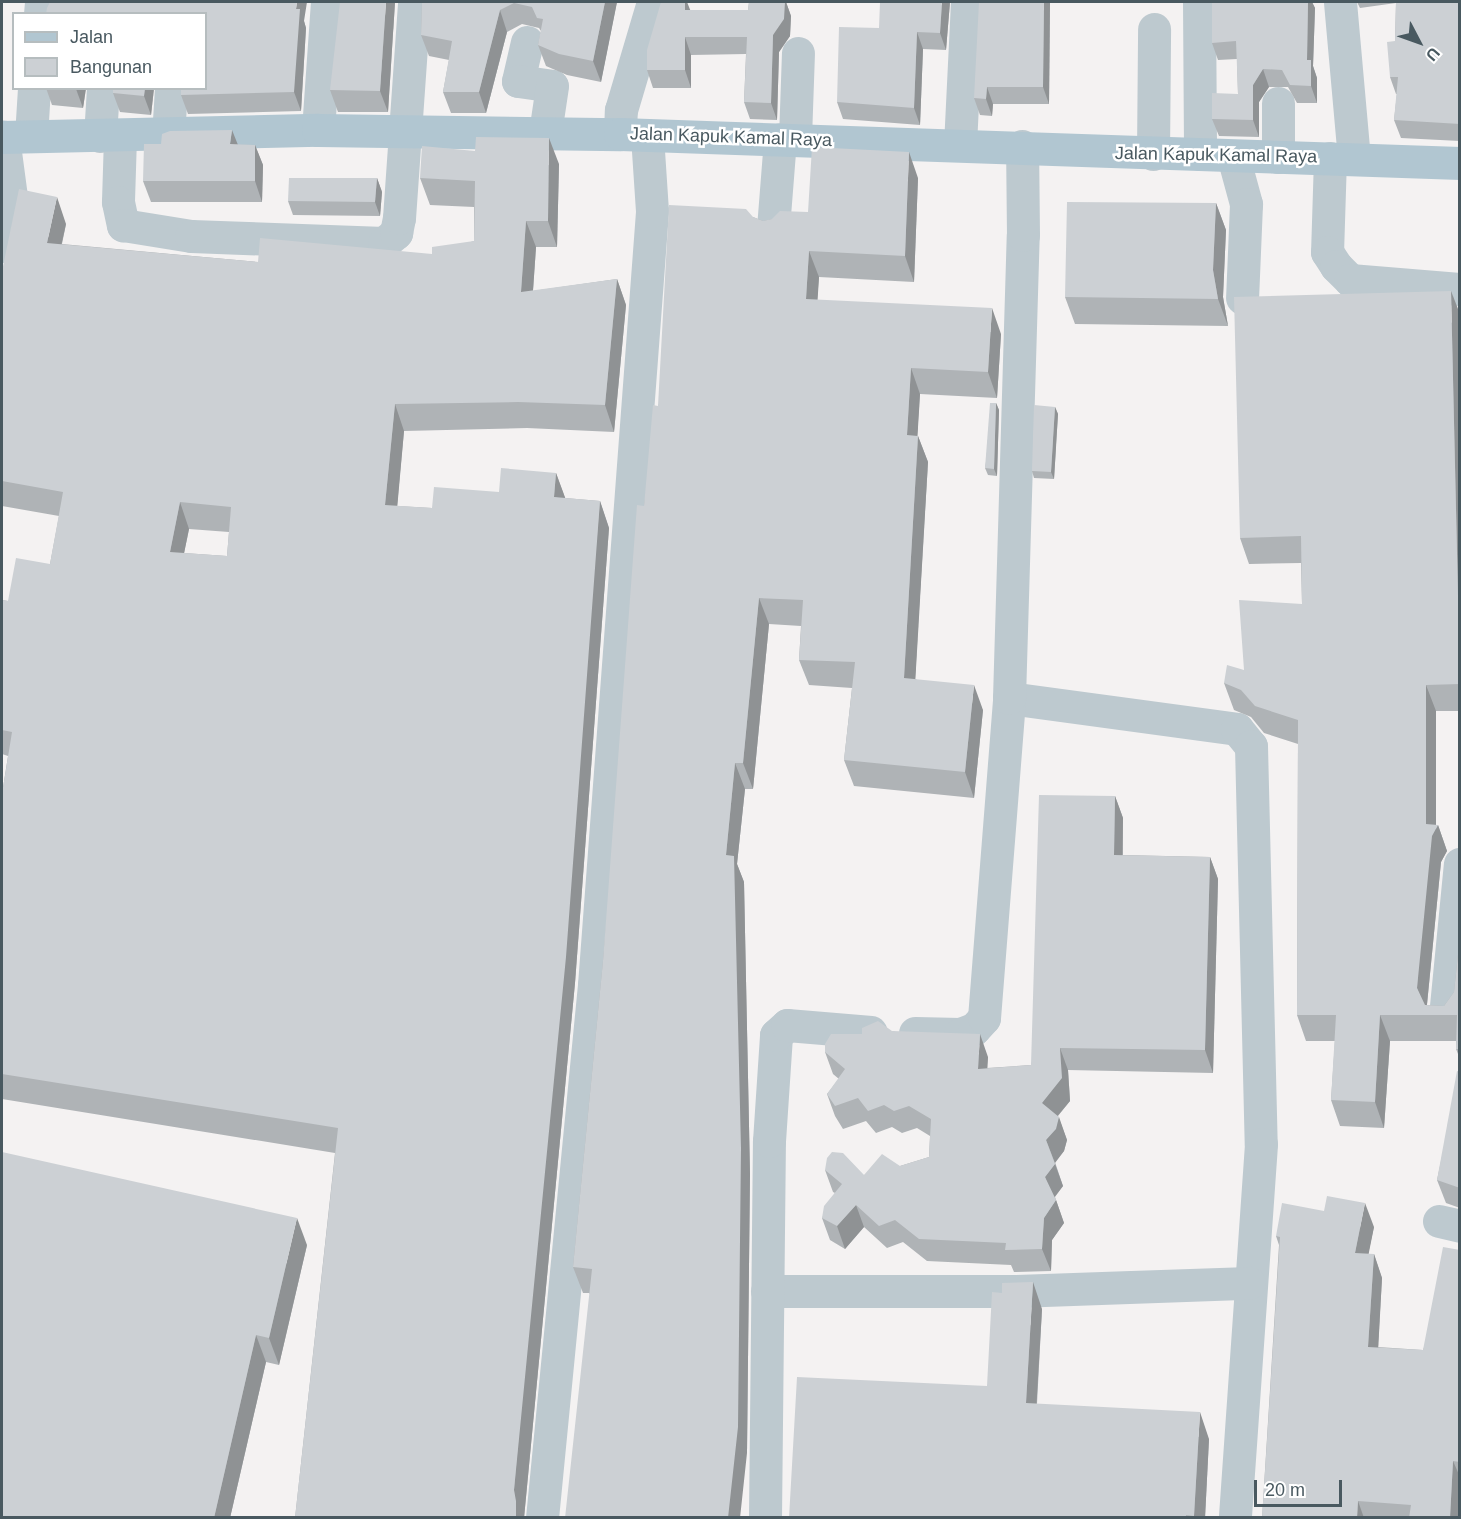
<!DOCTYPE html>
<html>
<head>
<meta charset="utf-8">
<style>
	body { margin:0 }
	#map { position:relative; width:1461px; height:1519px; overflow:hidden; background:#f4f2f2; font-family:Arial,sans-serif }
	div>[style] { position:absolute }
	.minor>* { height:33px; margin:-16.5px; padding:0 16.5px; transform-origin:16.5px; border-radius:16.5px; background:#bdc9cf }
	.major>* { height:33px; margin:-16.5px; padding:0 16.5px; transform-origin:16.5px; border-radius:16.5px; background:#b1c6d1 }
	.wall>* { inset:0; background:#afb3b6 }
	.shaded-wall>* { inset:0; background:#8f9294 }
	.building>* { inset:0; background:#ccd0d4 }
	span { translate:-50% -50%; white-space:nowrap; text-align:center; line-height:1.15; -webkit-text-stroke:5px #fff; paint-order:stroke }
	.street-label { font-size:18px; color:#495960 }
	.frame { position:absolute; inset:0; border:3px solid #495960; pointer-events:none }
	.legend { position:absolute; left:12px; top:12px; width:195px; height:78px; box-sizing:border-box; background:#fff; border:2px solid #b6bdbf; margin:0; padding:8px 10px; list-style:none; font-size:18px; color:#495960 }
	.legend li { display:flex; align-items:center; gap:12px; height:30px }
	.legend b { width:30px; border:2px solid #b6bdbf }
	.north { position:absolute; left:1389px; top:12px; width:60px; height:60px; -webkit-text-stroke:4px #fff; paint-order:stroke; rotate:131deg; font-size:16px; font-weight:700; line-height:24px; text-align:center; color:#495960 }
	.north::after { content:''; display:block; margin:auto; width:21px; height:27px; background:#495960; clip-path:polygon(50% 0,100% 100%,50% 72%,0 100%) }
	.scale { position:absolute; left:1254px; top:1480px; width:88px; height:27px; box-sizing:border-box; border:3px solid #495960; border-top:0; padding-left:8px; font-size:18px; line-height:21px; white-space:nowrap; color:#495960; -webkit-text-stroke:4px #fff; paint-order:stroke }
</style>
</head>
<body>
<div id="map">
	<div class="minor">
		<i style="left:1199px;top:2px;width:152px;rotate:89.6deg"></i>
		<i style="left:1340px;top:2px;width:157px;rotate:84.9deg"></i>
		<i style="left:40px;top:14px;width:12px;rotate:-85deg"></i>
		<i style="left:527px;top:42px;width:40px;rotate:103deg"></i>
		<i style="left:518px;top:81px;width:34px;rotate:8deg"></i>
		<i style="left:552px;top:86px;width:48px;rotate:98.5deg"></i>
		<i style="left:318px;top:130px;width:128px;rotate:-86deg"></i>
		<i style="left:620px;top:134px;width:24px;rotate:-88deg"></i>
		<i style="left:621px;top:110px;width:113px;rotate:-73.5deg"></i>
		<i style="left:31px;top:136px;width:48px;rotate:-86.4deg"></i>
		<i style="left:100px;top:136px;width:48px;rotate:-86.4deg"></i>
		<i style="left:168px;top:136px;width:48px;rotate:-86.4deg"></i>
		<i style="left:120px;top:137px;width:65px;rotate:91.8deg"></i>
		<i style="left:118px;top:202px;width:24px;rotate:78deg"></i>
		<i style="left:123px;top:225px;width:69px;rotate:9.2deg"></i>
		<i style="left:191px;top:236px;width:193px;rotate:2.1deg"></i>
		<i style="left:384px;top:243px;width:16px;rotate:-40deg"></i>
		<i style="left:396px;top:233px;width:15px;rotate:-79deg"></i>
		<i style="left:399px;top:218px;width:217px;rotate:-86deg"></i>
		<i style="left:795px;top:138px;width:85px;rotate:-88deg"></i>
		<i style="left:960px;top:145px;width:143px;rotate:-87.2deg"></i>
		<i style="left:1153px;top:154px;width:125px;rotate:-89.5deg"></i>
		<i style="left:1233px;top:156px;width:50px;rotate:74.8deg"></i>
		<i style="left:1246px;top:204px;width:94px;rotate:92.4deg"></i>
		<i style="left:1278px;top:157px;width:54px;rotate:-90deg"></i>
		<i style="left:1330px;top:158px;width:94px;rotate:91.8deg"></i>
		<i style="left:1327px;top:252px;width:17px;rotate:57deg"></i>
		<i style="left:1336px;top:266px;width:20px;rotate:45deg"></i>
		<i style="left:1350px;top:280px;width:110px;rotate:4.7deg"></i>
		<i style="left:773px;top:228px;width:89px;rotate:-85.5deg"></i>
		<i style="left:2px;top:246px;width:50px;rotate:-79.6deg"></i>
		<i style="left:11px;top:197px;width:61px;rotate:-97.6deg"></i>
		<i style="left:1009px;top:698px;width:230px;rotate:7.7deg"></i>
		<i style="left:1237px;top:729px;width:22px;rotate:51deg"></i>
		<i style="left:1251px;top:746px;width:398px;rotate:88.6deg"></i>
		<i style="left:1261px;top:1144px;width:375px;rotate:94deg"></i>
		<i style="left:1445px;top:1016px;width:153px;rotate:-84.4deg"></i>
		<i style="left:915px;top:1033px;width:45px;rotate:1.3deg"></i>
		<i style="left:960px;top:1034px;width:15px;rotate:-20deg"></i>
		<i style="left:974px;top:1029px;width:15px;rotate:-48deg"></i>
		<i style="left:984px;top:1018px;width:321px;rotate:-85.5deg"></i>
		<i style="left:1009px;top:698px;width:463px;rotate:-88.3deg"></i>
		<i style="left:1023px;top:235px;width:89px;rotate:-90.6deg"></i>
		<i style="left:1439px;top:1221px;width:22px;rotate:13deg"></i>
		<i style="left:767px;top:1291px;width:249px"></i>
		<i style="left:1016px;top:1291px;width:233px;rotate:-2deg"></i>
		<i style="left:542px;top:1518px;width:536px;rotate:-84.43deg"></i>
		<i style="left:594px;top:985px;width:776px;rotate:-85.71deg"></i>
		<i style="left:652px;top:211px;width:76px;rotate:-93.8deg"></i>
		<i style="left:765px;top:1518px;width:377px;rotate:-89.4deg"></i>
		<i style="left:769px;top:1141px;width:106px;rotate:-86.2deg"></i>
		<i style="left:776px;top:1035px;width:15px;rotate:-42deg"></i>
		<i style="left:787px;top:1025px;width:84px;rotate:4.8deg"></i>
	</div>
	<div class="major">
		<i style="left:2px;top:137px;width:316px;rotate:-1.3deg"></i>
		<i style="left:318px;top:130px;width:302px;rotate:0.8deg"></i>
		<i style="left:620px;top:134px;width:841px;rotate:1.98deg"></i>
	</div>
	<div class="wall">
		<i style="clip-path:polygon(395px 2px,388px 112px,338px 112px,330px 90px)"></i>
		<i style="clip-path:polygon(422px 2px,617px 2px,601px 82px,567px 75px,546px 66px,538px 45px,541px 31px,539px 28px,522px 24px,507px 32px,486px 113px,451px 113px,443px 92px,449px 60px,429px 56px,421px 35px)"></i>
		<i style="clip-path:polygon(749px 2px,786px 2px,791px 16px,790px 36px,779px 52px,777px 120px,750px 119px,744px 102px,746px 54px,691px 55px,691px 88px,653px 88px,647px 70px,690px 10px,748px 10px)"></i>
		<i style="clip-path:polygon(950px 2px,946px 50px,923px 49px,920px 125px,843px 119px,837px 102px,879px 28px)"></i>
		<i style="clip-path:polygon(1050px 2px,1049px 104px,993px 104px,992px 116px,980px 115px,974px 98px)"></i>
		<i style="clip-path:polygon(1212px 2px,1312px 2px,1315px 8px,1313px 66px,1317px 78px,1317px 103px,1297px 103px,1288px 87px,1269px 87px,1259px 102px,1259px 137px,1219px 136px,1212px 119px,1238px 94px,1237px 59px,1218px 60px,1212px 43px)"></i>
		<i style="clip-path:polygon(1357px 2px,1460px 2px,1460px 141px,1401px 138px,1394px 120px,1397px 94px,1396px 94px,1390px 77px,1395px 41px,1396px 3px,1360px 8px)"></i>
		<i style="clip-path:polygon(206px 14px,304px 21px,306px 28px,301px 111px,188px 114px,181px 95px)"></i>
		<i style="clip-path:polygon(46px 88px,86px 88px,83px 108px,52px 105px)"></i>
		<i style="clip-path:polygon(154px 88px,151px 115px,120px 112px,113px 93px)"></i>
		<i style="clip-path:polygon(161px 144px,255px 145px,263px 165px,262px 202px,151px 202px,143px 181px)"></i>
		<i style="clip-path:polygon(evenodd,559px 164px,557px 247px,536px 247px,533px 291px,617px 279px,626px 305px,614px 432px,527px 428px,404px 431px,397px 506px,432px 508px,499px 492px,556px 473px,565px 498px,600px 501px,609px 528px,575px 983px,524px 1518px,295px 1518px,335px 1153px,2px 1099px,2px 794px,8px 756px,2px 754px,2px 600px,8px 601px,50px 564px,59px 516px,2px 506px,2px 271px,66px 224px,62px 244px,258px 262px,432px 254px,474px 241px,474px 207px,430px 205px,420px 178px,559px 164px,189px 529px,229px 532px,227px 556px,184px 553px,189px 529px)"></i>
		<i style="clip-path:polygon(377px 178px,382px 192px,380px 216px,293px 215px,288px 201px)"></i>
		<i style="clip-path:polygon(918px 178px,914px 282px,819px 277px,817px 300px,1001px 334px,997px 398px,920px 394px,917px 436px,918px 436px,928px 462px,915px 679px,983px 710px,974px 798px,854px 786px,844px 760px,852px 688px,809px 685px,799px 660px,801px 626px,769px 624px,753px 789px,745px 789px,737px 864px,744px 882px,750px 1174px,747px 1453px,589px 1293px,583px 1293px,573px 1267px,603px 961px,644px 506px,658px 406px,753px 217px,763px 221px,808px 212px)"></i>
		<i style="clip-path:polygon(1216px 203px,1226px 230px,1223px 297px,1228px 326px,1075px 324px,1065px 297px)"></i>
		<i style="clip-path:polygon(1460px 314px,1460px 711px,1436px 711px,1436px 825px,1438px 825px,1447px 851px,1441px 862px,1427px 1005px,1444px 1006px,1454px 992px,1460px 936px,1460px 1059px,1456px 1049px,1456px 1041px,1390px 1041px,1384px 1128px,1340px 1126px,1331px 1100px,1335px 1041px,1306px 1041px,1297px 1015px,1298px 744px,1264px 733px,1251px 717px,1234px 710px,1224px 683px,1244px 670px,1302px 604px,1301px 563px,1249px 564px,1240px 538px)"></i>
		<i style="clip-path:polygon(996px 403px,999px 410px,997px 476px,988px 475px,985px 468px)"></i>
		<i style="clip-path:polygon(1055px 407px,1058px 414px,1054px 479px,1034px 478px,1032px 471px)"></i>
		<i style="clip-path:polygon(1115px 796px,1123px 818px,1123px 855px,1210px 857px,1218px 879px,1213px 1073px,1068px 1070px,1070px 1101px,1058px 1116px,1067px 1140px,1064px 1151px,1055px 1162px,1063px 1186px,1055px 1197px,1064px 1223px,1052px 1240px,1051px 1271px,1014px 1272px,1011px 1265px,927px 1261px,903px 1242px,887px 1248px,864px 1227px,845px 1249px,830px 1240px,822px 1218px,835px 1193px,833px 1192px,825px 1170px,864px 1175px,900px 1166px,929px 1157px,930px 1136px,917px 1128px,902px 1133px,892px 1127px,876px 1133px,866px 1121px,843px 1129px,835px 1116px,827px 1094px,839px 1079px,833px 1074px,825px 1052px,862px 1034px,892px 1031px,988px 1057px,987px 1068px,1031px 1065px)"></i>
		<i style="clip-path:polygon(1460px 1072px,1460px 1208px,1446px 1203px,1437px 1180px)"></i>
		<i style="clip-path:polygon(1374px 1227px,1368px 1254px,1374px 1254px,1382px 1278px,1378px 1347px,1423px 1350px,1460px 1250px,1460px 1518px,1262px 1518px,1279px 1245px,1276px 1236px)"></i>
		<i style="clip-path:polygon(307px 1245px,279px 1365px,266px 1362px,230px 1518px,2px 1518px)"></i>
		<i style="clip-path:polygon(1042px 1309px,1037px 1404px,1209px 1439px,1205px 1518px,789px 1518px,987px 1386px)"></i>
	</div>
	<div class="shaded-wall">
		<i style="clip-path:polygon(297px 2px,307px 2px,304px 21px,306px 28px,301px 111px,294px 92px,296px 9px)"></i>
		<i style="clip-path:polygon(386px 2px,395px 2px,388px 112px,380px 91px)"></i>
		<i style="clip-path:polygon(605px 2px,617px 2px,601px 82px,593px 61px)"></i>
		<i style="clip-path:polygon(685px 2px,687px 2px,691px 12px,685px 10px)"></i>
		<i style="clip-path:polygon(785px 2px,786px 2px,791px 16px,790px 36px,779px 52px,777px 120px,771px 103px,773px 35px)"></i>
		<i style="clip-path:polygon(942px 2px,950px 2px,946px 50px,940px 33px)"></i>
		<i style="clip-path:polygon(1044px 2px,1050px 2px,1049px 104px,1043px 87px)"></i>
		<i style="clip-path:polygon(1308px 2px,1312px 2px,1315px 8px,1313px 66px,1317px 78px,1317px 103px,1311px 86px,1307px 60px)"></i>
		<i style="clip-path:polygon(500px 10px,507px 32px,486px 113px,479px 92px)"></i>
		<i style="clip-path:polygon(917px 32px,923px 49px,920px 125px,914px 108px)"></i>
		<i style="clip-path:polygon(685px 37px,691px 55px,691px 88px,685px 70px)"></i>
		<i style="clip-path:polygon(1263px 69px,1269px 87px,1259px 102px,1259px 137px,1253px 120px,1253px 85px)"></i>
		<i style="clip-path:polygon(987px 87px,993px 104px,992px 116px,986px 99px)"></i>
		<i style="clip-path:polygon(76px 88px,86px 88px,83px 108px,76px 89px)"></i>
		<i style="clip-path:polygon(145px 88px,154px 88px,151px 115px,144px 96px)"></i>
		<i style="clip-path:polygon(232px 130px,240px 150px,230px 144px)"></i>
		<i style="clip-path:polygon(549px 138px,559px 164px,557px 247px,548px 221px)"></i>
		<i style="clip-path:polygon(255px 145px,263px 165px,262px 202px,255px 181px)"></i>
		<i style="clip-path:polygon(909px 152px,918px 178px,914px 282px,905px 256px)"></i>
		<i style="clip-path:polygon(377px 178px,382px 192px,380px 216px,375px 202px)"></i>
		<i style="clip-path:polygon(57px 197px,66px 224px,56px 269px,47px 243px)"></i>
		<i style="clip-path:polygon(1216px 203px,1226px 230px,1223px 297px,1228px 326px,1218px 299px,1213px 270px)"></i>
		<i style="clip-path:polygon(526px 221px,536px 247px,531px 319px,521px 292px)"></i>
		<i style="clip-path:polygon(809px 251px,819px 277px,816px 325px,806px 299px)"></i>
		<i style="clip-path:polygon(617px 279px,626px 305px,614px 432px,605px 405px)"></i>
		<i style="clip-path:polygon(1451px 291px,1460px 314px,1460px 676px)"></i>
		<i style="clip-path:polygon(992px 308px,1001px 334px,997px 398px,988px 372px)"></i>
		<i style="clip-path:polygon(911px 368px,920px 394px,916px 461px,907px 435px)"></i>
		<i style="clip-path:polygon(996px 403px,999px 410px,997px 476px,994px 469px)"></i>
		<i style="clip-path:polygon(395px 404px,404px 431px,395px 532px,385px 505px)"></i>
		<i style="clip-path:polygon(1055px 407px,1058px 414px,1054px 479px,1051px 472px)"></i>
		<i style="clip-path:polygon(918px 436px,928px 462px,914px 703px,904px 678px)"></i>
		<i style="clip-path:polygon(556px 473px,566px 500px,554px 497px)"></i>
		<i style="clip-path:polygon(600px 501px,609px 528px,575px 983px,524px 1518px,516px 1518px,514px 1490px)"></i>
		<i style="clip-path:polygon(180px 502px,189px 529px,179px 578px,170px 552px)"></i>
		<i style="clip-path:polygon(759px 598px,769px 624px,753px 789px,743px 763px)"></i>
		<i style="clip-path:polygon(974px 685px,983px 710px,974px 798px,965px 772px)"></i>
		<i style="clip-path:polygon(1426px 685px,1436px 711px,1436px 829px,1438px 825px,1447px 851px,1441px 862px,1426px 1014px,1417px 988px,1426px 824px)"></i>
		<i style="clip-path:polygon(735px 763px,745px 789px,737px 864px,744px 882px,750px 1174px,747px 1453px,740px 1518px,728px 1518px,726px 855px)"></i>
		<i style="clip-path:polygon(1115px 796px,1123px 818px,1122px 877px,1114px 855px)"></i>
		<i style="clip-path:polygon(1210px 857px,1218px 879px,1213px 1073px,1205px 1050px)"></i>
		<i style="clip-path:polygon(1380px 1015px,1390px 1041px,1384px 1128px,1375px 1102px)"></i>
		<i style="clip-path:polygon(980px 1034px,988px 1057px,986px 1091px,978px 1069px)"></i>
		<i style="clip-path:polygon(1060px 1048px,1068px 1070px,1070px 1101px,1050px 1125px,1042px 1103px)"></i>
		<i style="clip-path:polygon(1059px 1117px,1067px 1140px,1064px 1151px,1055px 1163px,1046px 1140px)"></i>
		<i style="clip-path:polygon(1055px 1164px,1063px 1186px,1053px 1199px,1045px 1177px)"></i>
		<i style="clip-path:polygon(1056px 1200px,1064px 1223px,1052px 1240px,1051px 1271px,1042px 1249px,1044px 1218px)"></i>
		<i style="clip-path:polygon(1365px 1203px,1374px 1227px,1364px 1277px,1355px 1253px)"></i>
		<i style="clip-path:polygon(856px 1205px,864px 1227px,845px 1249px,837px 1226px)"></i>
		<i style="clip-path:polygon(297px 1218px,307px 1245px,279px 1365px,269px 1338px)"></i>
		<i style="clip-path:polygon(1374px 1254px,1382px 1278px,1377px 1370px,1368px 1347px)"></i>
		<i style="clip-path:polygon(1033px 1282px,1042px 1309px,1035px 1430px,1026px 1403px)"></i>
		<i style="clip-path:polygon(256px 1335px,266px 1362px,230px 1518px,214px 1518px)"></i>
		<i style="clip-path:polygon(1200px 1412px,1209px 1439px,1205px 1518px,1195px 1518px,1194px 1516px)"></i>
		<i style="clip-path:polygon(1453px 1461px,1460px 1477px,1460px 1518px,1450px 1518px)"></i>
		<i style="clip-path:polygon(1358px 1501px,1364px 1518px,1357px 1518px)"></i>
	</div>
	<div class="building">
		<i style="clip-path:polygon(50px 2px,297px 2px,296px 9px,300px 9px,294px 92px,181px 95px,181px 88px,206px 88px,206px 14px,46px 14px,47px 8px)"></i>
		<i style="clip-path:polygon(340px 2px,386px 2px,380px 91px,330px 90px)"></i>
		<i style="clip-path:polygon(422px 2px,605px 2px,593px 61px,559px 54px,538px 45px,543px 19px,537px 18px,532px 7px,514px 3px,500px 10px,479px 92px,443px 92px,452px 41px,421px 35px)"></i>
		<i style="clip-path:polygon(661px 2px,685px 2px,685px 10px,748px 10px,749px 2px,785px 2px,784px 19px,773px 35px,771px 103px,744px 102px,747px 37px,685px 37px,685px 70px,647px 70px,647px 50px)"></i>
		<i style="clip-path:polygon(880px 2px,942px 2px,940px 33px,917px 32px,914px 108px,837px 102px,839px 27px,879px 28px)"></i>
		<i style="clip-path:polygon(979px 2px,1044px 2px,1043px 87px,987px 87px,986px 99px,974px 98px)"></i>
		<i style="clip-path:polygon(1212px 2px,1308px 2px,1307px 60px,1311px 60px,1311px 86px,1290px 85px,1282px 70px,1263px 69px,1253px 85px,1253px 120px,1212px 119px,1212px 93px,1238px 94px,1236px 41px,1212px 43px)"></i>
		<i style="clip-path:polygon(1396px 2px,1460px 2px,1460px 124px,1394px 120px,1398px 77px,1390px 77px,1387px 42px,1395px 41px)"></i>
		<i style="clip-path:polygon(113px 88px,145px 88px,144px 96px,113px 93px)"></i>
		<i style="clip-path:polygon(232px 130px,230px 144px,255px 145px,255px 181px,143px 181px,144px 144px,161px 144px,162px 134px,170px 131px)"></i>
		<i style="clip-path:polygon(evenodd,476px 137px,549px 138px,548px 221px,526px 221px,521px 292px,617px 279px,605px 405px,518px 402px,395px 404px,385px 505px,432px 508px,434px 487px,499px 492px,501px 468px,556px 473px,554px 497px,600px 501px,566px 957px,514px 1490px,516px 1501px,516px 1518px,295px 1518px,338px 1128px,2px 1074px,2px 794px,12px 732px,2px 730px,2px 600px,8px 601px,16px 558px,50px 564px,63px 492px,2px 481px,2px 271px,19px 189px,57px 197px,47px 243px,258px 262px,260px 238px,432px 254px,432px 247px,474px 241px,475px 181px,420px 178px,422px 146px,475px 151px,476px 137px,180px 502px,231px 507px,227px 556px,170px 552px,180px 502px)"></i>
		<i style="clip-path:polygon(812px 147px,909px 152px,905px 256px,809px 251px,806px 299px,992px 308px,988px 372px,911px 368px,907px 435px,918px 436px,904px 678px,974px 685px,965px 772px,844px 760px,855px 662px,799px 660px,803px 600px,759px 598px,743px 763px,735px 763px,726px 855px,734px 856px,741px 1148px,738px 1427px,728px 1518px,565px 1518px,592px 1269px,573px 1267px,603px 961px,637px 505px,644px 506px,653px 405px,658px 406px,669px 205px,746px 209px,753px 217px,763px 221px,772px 219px,780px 211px,808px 212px)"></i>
		<i style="clip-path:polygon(289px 178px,377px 178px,375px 202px,288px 201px)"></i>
		<i style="clip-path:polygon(1067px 202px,1216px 203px,1213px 270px,1218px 299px,1065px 297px)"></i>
		<i style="clip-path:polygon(1451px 291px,1460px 684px,1426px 685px,1426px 824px,1438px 825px,1432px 836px,1417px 988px,1425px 1005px,1444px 1006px,1454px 992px,1460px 936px,1460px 1049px,1456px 1049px,1457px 1015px,1380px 1015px,1375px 1102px,1331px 1100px,1336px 1015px,1297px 1015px,1298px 720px,1255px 706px,1241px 690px,1224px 683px,1227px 665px,1244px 670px,1239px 600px,1302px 604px,1301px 536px,1240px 538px,1234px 297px)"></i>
		<i style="clip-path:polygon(990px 403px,996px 403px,994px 469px,985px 468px)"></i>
		<i style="clip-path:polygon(1034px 405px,1055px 407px,1051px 472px,1032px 471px)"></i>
		<i style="clip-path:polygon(1039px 795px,1115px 796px,1114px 855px,1210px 857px,1205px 1050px,1060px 1048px,1062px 1078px,1042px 1103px,1059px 1117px,1056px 1129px,1046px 1140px,1055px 1164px,1045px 1177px,1056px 1200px,1044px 1218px,1042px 1249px,1005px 1250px,1006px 1243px,919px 1239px,895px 1220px,879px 1226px,856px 1205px,837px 1226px,822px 1218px,824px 1206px,842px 1184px,825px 1170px,827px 1158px,832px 1152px,843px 1153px,864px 1175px,882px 1154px,900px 1166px,929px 1157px,931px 1119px,909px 1106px,894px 1111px,884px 1105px,868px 1111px,858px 1098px,835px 1106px,827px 1094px,845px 1069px,825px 1052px,825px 1044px,831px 1034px,862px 1034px,862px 1028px,878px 1021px,892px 1031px,980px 1034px,978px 1069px,1031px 1065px)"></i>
		<i style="clip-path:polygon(1457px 1071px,1460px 1072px,1460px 1188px,1437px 1180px)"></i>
		<i style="clip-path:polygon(2px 1152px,297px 1218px,269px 1338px,256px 1335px,214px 1518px,2px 1518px)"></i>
		<i style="clip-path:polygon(1327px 1196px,1365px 1203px,1355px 1253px,1374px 1254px,1368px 1347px,1423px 1350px,1443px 1247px,1460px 1250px,1460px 1462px,1453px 1461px,1450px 1518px,1409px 1518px,1411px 1505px,1358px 1501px,1357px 1518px,1262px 1518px,1280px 1237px,1276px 1236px,1282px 1203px,1324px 1211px)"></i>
		<i style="clip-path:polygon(1033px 1282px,1026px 1403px,1200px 1412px,1194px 1516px,1186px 1515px,1186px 1518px,789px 1518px,797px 1377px,987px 1386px,992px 1292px,1002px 1293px,1002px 1283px)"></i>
	</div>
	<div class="street-label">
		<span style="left:731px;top:137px;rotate:2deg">Jalan Kapuk Kamal Raya</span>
		<span style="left:1216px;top:155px;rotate:1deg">Jalan Kapuk Kamal Raya</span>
	</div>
	<div class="frame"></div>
	<ul class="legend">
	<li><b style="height:8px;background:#b1c6d1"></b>Jalan</li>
	<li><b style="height:16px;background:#ccd0d4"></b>Bangunan</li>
	</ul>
	<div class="north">U</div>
	<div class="scale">20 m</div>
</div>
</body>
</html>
